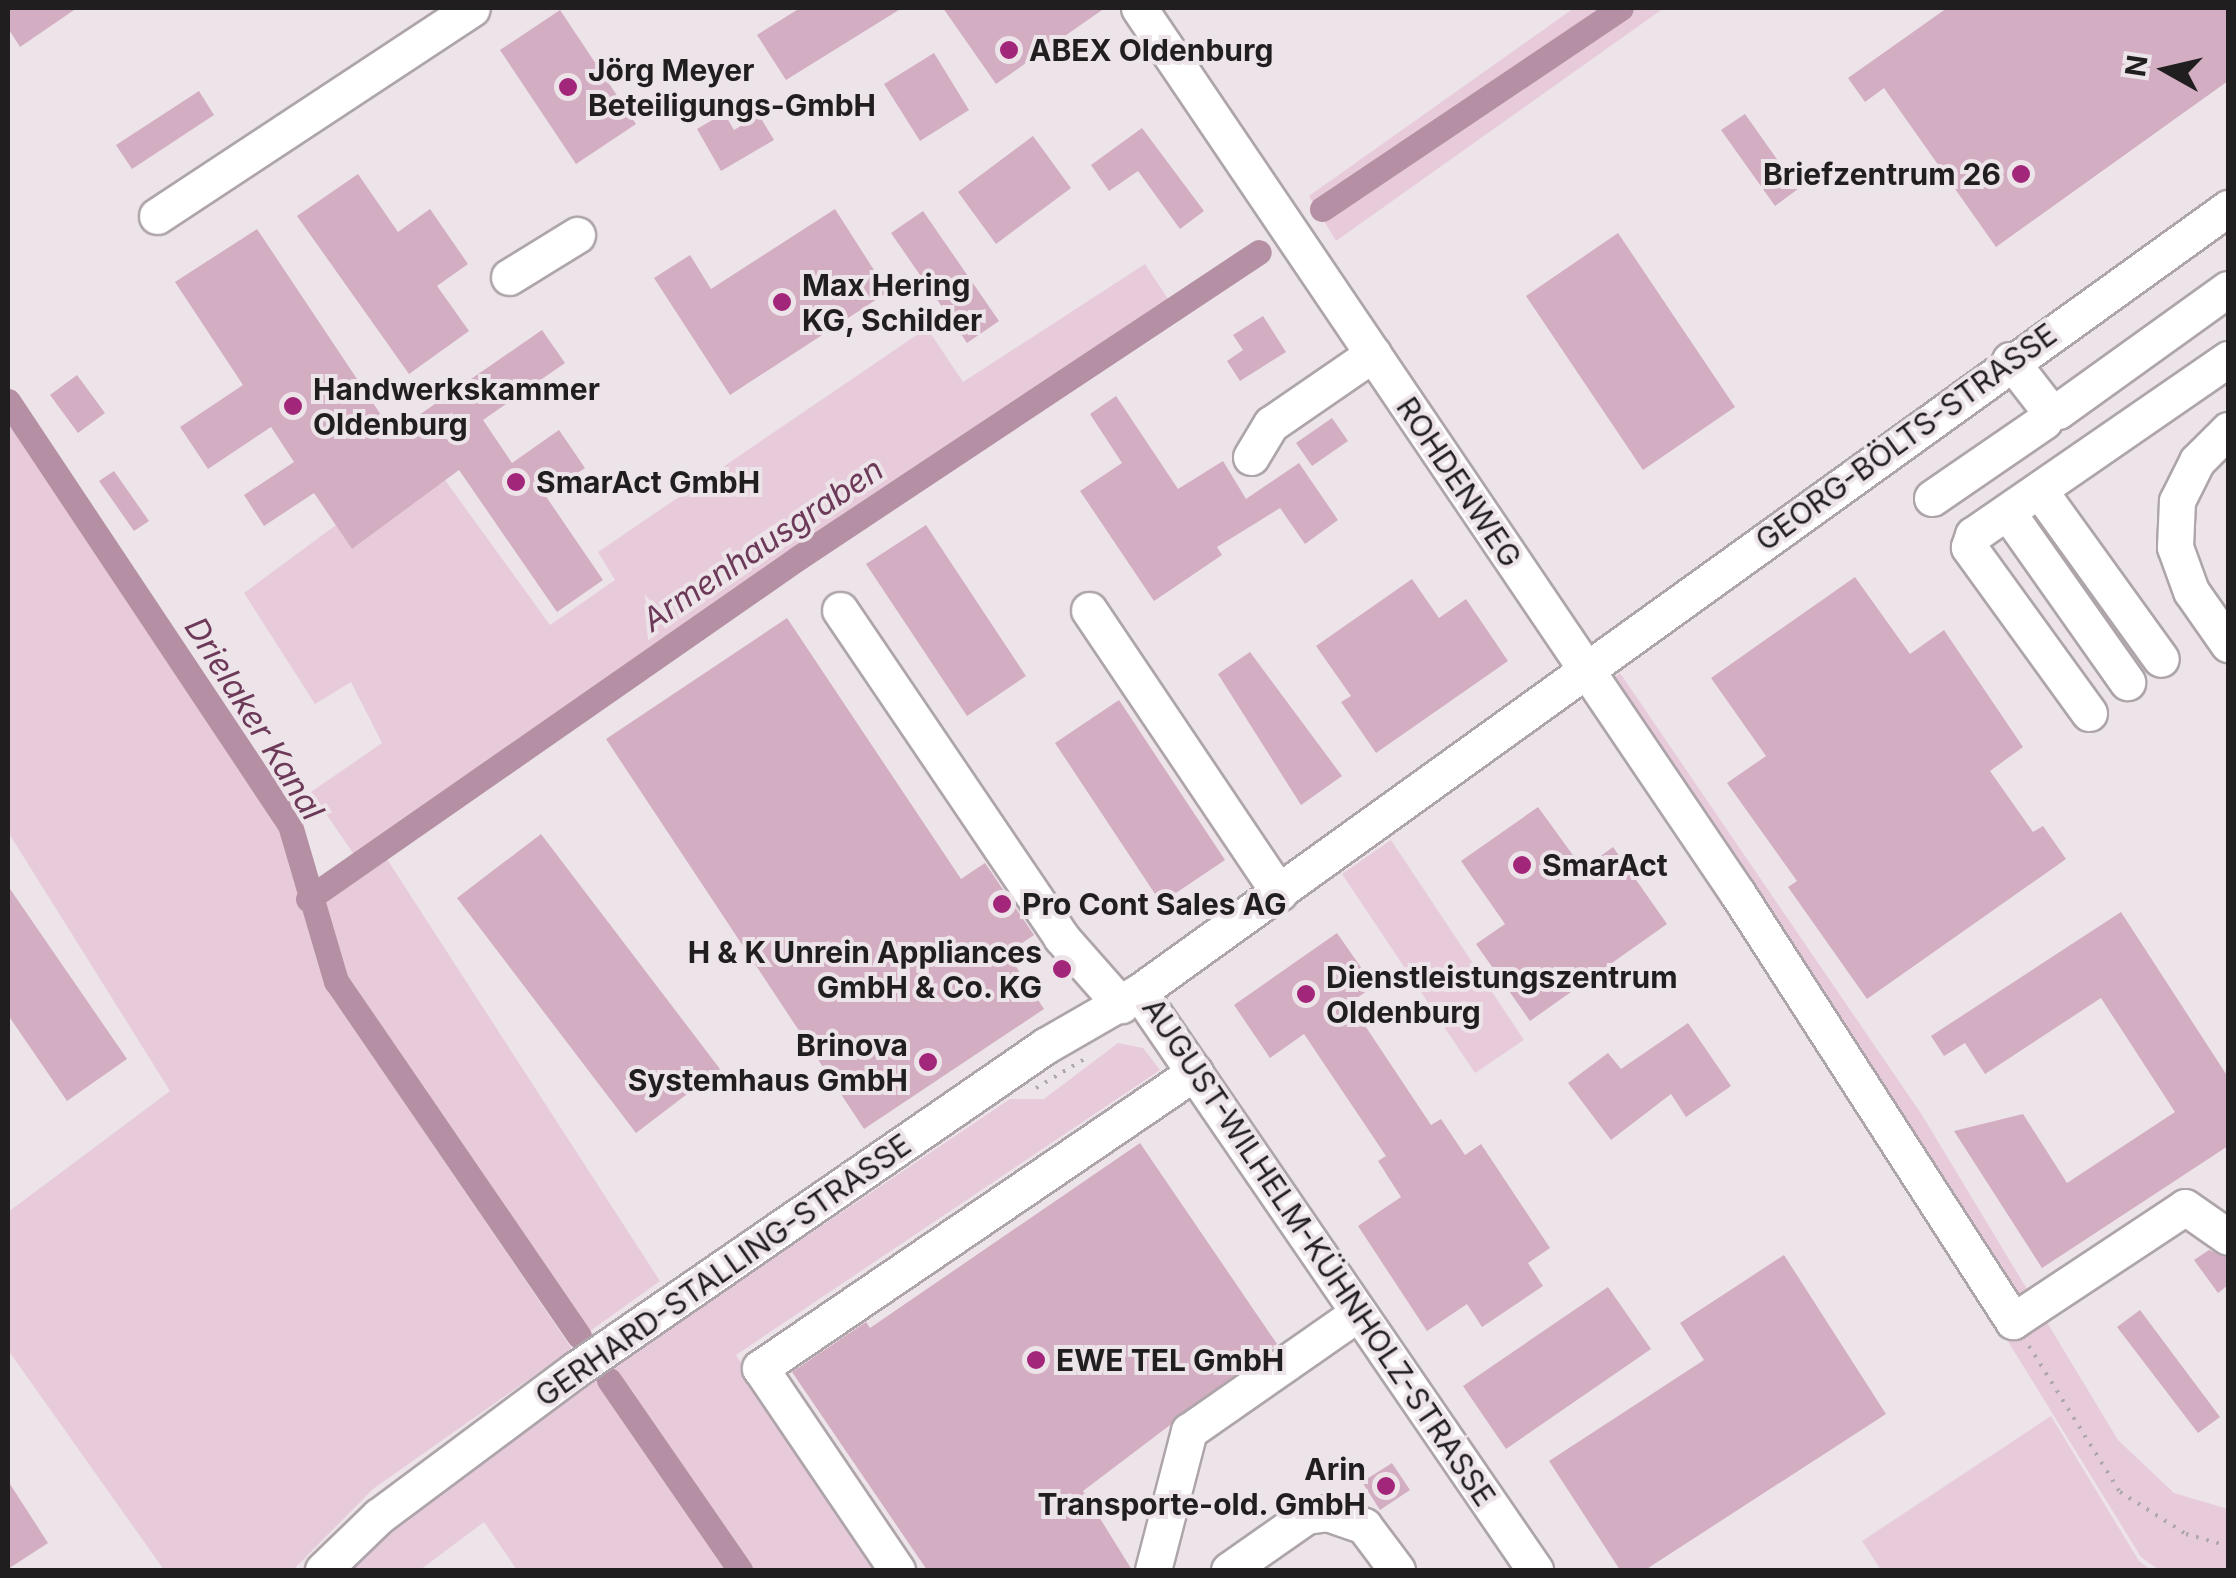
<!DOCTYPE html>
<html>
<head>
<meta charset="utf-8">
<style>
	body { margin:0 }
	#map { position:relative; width:2236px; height:1578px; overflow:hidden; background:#ede4e9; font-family:Inter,sans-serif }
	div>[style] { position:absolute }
	.green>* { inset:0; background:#e8cbdb }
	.canal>* { height:25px; margin:-12.5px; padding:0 12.5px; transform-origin:12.5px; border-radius:12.5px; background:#b590a4 }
	.building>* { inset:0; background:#d3adc2 }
	.path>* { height:4px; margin-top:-2px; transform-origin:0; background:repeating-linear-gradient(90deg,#aea7ab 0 2.5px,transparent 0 10.5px) }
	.roads { filter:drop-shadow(2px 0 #aea5aa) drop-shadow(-2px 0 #aea5aa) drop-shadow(0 2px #aea5aa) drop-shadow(0 -2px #aea5aa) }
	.minor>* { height:35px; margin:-17.5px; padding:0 17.5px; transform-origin:17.5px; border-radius:17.5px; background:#fff }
	.dots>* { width:28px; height:28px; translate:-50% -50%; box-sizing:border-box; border:5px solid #ede4e9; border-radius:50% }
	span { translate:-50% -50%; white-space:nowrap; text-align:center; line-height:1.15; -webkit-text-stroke:8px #ede4e9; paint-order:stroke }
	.poi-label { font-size:30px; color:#211e20; font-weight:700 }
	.left { translate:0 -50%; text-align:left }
	.right { translate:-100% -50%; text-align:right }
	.street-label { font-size:30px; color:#211e20 }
	.water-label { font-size:32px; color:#6c3958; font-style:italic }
	.frame { position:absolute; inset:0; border:10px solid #211e20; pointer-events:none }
	.north { position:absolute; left:2116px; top:20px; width:100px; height:100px; -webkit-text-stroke:8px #ede4e9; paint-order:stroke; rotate:278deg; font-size:28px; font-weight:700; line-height:40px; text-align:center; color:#211e20 }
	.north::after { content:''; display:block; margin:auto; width:35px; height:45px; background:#211e20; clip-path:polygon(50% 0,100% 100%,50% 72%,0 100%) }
</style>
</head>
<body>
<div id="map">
	<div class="green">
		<i style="clip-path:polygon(1574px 8px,1664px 8px,1336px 241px,1309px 196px)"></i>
		<i style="clip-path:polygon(1145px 264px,1170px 302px,794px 552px,357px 859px,311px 792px,382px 743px,351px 682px,315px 704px,244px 593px,336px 525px,352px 549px,445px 480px,550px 625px,615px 580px,598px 552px,927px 328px,963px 382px)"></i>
		<i style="clip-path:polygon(8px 418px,282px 827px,330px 993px,572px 1349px,373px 1489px,293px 1570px,164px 1570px,8px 1350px,8px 1212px,170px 1091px,8px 832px)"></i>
		<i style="clip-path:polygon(1620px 673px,1922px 1115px,2118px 1440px,2174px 1493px,2228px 1509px,2228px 1570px,2159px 1570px,2141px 1557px,1867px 1113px,1584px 702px)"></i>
		<i style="clip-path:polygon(1391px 840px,1524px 1040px,1475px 1073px,1342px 874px)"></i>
		<i style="clip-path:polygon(383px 853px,660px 1281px,586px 1334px,342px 976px,318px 900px)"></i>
		<i style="clip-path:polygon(1118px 1043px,1143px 1048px,1160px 1070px,736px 1355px,882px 1570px,517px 1570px,484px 1522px,420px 1570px,351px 1570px,427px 1501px,582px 1387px,1010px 1099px,1044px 1099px)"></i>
		<i style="clip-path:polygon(2051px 1416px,2139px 1561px,2151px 1570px,1881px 1570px,1862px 1541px)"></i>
	</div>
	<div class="canal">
		<i style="left:1322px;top:209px;width:360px;rotate:-33.9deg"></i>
		<i style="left:8px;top:401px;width:509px;rotate:56.37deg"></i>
		<i style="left:290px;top:825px;width:163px;rotate:73.6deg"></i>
		<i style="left:336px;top:981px;width:430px;rotate:55.6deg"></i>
		<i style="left:308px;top:899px;width:597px;rotate:-34.83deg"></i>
		<i style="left:798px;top:558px;width:553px;rotate:-33.58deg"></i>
		<i style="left:609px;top:1380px;width:231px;rotate:55.4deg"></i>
	</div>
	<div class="building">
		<i style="clip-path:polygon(8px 8px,77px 8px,20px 47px,8px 28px)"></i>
		<i style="clip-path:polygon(800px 8px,902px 8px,786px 80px,757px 35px)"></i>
		<i style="clip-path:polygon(943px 8px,1105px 8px,996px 84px)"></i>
		<i style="clip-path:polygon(1947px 8px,2228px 8px,2228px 81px,1996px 247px,1884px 88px,1865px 102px,1848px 78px)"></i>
		<i style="clip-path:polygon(560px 10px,636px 124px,576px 164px,500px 50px)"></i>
		<i style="clip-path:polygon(934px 53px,969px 110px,920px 141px,884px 84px)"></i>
		<i style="clip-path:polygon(199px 91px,214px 115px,132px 169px,116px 145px)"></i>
		<i style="clip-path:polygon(724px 113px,734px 130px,759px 115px,774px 140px,721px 171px,697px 129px)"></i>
		<i style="clip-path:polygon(1745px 114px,1798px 189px,1775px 206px,1721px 130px)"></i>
		<i style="clip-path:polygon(1142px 128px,1204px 211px,1180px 229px,1138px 171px,1109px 191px,1091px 165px)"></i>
		<i style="clip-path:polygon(1033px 136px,1071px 188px,996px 244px,958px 192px)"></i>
		<i style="clip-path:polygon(358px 174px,398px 232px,430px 209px,468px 264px,437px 286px,469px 331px,409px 374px,297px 216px)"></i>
		<i style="clip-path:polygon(835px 209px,888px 292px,730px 395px,654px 278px,690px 255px,711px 289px)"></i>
		<i style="clip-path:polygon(923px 211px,999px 321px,967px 343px,891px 233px)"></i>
		<i style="clip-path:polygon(257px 229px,393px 433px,542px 330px,565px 363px,483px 420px,512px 463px,559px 430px,585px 468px,545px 495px,603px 580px,557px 612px,459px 470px,352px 549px,314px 493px,264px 526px,244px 495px,294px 462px,271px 427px,208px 469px,180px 427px,243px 385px,175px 282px)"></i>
		<i style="clip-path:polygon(1618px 233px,1735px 407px,1643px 470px,1526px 296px)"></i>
		<i style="clip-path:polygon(1263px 316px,1286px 352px,1240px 381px,1227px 361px,1243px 350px,1233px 335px)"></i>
		<i style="clip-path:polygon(77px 375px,105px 413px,78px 433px,50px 395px)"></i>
		<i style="clip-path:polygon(1116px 396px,1178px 489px,1223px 461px,1246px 499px,1299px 463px,1338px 520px,1305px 544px,1280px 508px,1217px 547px,1222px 555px,1154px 601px,1080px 491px,1122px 463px,1090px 414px)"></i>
		<i style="clip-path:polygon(1332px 418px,1348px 441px,1312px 466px,1296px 443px)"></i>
		<i style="clip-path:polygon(114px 471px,149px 521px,134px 531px,99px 481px)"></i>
		<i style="clip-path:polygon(926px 525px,1026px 676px,967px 716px,866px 564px)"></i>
		<i style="clip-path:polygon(1855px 577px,1910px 654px,1944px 630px,2023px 747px,1990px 771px,2033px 832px,2043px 826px,2066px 859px,1867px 999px,1788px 887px,1797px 881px,1727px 783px,1766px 756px,1711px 678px)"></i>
		<i style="clip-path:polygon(1412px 579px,1439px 618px,1466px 599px,1508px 661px,1376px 753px,1341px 702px,1351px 696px,1316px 646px)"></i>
		<i style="clip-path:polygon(787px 618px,961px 879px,985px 863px,1034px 935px,1007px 953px,1044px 1009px,864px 1129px,606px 739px)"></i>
		<i style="clip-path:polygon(1250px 652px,1342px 776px,1301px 805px,1218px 674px)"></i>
		<i style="clip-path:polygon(1119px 700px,1225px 860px,1161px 903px,1055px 743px)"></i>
		<i style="clip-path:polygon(1538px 807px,1583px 869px,1613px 847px,1667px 924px,1530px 1021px,1476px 944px,1505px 924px,1461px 861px)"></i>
		<i style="clip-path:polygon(541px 834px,720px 1069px,636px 1133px,457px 898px)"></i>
		<i style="clip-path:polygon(8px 886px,127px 1059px,67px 1101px,8px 1015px)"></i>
		<i style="clip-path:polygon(2121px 912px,2228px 1077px,2228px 1146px,2042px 1268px,1954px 1131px,2023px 1114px,2067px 1183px,2175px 1112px,2101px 998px,1985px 1074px,1965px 1043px,1944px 1056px,1931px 1036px)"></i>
		<i style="clip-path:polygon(1337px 933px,1374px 986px,1350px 1003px,1431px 1125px,1441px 1119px,1465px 1155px,1481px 1144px,1550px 1248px,1528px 1263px,1543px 1286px,1482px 1327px,1467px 1304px,1427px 1331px,1358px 1226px,1401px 1197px,1378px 1161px,1386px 1156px,1304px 1034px,1270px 1058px,1234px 1005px)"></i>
		<i style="clip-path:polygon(1688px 1023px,1731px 1086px,1686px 1117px,1671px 1094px,1611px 1140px,1568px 1083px,1608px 1053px,1621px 1069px)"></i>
		<i style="clip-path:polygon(1140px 1143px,1277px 1344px,1083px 1491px,1132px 1570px,927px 1570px,792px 1372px,866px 1322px,870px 1328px)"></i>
		<i style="clip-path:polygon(2209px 1250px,2228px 1258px,2228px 1285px,2218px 1293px,2194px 1260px)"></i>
		<i style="clip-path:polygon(1784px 1255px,1886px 1414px,1645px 1570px,1620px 1570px,1549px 1461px,1704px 1360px,1680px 1323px)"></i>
		<i style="clip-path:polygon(1608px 1287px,1651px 1349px,1506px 1449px,1463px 1386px)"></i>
		<i style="clip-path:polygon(2140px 1310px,2220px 1417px,2198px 1433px,2117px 1327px)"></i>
		<i style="clip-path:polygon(1392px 1463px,1410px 1490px,1380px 1510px,1362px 1482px)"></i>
		<i style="clip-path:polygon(8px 1481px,48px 1543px,8px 1569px)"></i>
	</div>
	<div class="path">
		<i style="left:1036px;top:1088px;width:55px;rotate:-30.8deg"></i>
		<i style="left:2029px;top:1346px;width:172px;rotate:58.1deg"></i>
		<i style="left:2120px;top:1492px;width:78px;rotate:32.5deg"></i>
		<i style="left:2186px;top:1534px;width:44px;rotate:15.9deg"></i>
	</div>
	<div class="roads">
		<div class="minor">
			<i style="left:1139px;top:8px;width:1069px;rotate:55.94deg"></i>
			<i style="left:1738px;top:894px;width:508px;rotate:57.22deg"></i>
			<i style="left:2013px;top:1321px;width:206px;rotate:-33.5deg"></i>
			<i style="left:2185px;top:1207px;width:52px;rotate:34.9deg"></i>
			<i style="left:157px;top:216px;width:377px;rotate:-33.4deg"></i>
			<i style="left:509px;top:277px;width:80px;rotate:-31.7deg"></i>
			<i style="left:2010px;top:360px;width:62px;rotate:52.2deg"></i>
			<i style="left:2048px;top:409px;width:10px;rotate:11deg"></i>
			<i style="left:2058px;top:411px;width:209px;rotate:-35.7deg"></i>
			<i style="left:2228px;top:430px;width:44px;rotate:135deg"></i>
			<i style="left:2197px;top:461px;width:45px;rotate:116.6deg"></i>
			<i style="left:2177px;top:501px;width:46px;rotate:92.5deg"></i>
			<i style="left:2175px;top:547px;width:47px;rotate:70deg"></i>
			<i style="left:2191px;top:591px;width:65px;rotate:55.1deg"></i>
			<i style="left:1251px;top:457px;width:39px;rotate:-59deg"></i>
			<i style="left:1271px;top:424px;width:124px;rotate:-34.5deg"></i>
			<i style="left:2039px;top:490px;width:208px;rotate:54.2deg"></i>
			<i style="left:1932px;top:498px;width:136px;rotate:-34.5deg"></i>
			<i style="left:2044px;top:421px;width:13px;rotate:-72deg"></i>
			<i style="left:2008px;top:513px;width:207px;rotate:54.8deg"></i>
			<i style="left:840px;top:610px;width:395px;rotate:55.9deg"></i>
			<i style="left:1061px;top:937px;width:91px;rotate:48.6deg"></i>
			<i style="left:1089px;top:610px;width:341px;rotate:56.1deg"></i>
			<i style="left:2089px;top:713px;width:205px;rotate:-125.9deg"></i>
			<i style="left:1969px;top:547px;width:13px;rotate:-72deg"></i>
			<i style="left:1973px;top:535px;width:310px;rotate:-34.6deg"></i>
			<i style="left:1139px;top:992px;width:701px;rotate:55.58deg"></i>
			<i style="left:323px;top:1570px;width:78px;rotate:-44deg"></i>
			<i style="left:379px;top:1516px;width:244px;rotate:-36.7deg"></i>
			<i style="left:575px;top:1370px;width:571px;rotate:-34.58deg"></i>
			<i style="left:1045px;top:1046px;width:108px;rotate:-29.9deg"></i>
			<i style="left:1139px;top:992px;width:1342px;rotate:-35.75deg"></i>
			<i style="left:897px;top:1570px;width:244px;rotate:-124.1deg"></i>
			<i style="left:760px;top:1368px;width:526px;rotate:-34.23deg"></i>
			<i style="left:1153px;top:1570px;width:144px;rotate:-75.5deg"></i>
			<i style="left:1189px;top:1431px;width:205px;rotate:-34.9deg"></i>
			<i style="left:1229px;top:1570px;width:94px;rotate:-35deg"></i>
			<i style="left:1306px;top:1516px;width:21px;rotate:-8deg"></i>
			<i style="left:1327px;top:1513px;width:39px;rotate:19deg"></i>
			<i style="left:1364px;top:1526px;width:55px;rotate:53.1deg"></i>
		</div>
	</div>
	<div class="dots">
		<i style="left:1009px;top:50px;background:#a2267a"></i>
		<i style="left:568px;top:87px;background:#a2267a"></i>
		<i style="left:2021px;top:174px;background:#a2267a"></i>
		<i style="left:782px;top:302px;background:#a2267a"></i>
		<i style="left:293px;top:406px;background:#a2267a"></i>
		<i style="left:516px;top:482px;background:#a2267a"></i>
		<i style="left:1522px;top:865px;background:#a2267a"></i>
		<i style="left:1002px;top:904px;background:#a2267a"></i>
		<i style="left:1062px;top:969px;background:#a2267a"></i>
		<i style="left:1306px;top:994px;background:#a2267a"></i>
		<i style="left:928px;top:1062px;background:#a2267a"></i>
		<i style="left:1036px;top:1360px;background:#a2267a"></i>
		<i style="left:1386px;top:1486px;background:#a2267a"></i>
	</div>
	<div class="poi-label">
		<span class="left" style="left:1029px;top:50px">ABEX Oldenburg</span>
		<span class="left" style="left:588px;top:87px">Jörg Meyer<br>Beteiligungs-GmbH</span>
		<span class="right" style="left:2001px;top:174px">Briefzentrum 26</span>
		<span class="left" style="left:802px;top:302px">Max Hering<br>KG, Schilder</span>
		<span class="left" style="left:313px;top:406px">Handwerkskammer<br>Oldenburg</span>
		<span class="left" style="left:536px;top:482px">SmarAct GmbH</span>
		<span class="left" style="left:1542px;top:865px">SmarAct</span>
		<span class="left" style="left:1022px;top:904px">Pro Cont Sales AG</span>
		<span class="right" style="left:1042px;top:969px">H &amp; K Unrein Appliances<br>GmbH &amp; Co. KG</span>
		<span class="left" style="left:1326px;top:994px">Dienstleistungszentrum<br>Oldenburg</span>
		<span class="right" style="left:908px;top:1062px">Brinova<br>Systemhaus GmbH</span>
		<span class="left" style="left:1056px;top:1360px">EWE TEL GmbH</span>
		<span class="right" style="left:1366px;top:1486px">Arin<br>Transporte-old. GmbH</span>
	</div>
	<div class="street-label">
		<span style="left:1906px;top:437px;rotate:-36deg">GEORG-BÖLTS-STRASSE</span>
		<span style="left:1459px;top:482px;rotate:56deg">ROHDENWEG</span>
		<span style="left:1319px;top:1252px;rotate:56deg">AUGUST-WILHELM-KÜHNHOLZ-STRASSE</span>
		<span style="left:723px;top:1270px;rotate:-35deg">GERHARD-STALLING-STRASSE</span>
	</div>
	<div class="water-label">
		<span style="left:763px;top:545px;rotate:-34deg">Armenhausgraben</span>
		<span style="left:254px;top:719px;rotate:58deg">Drielaker Kanal</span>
	</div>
	<div class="frame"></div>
	<div class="north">N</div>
</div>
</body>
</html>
